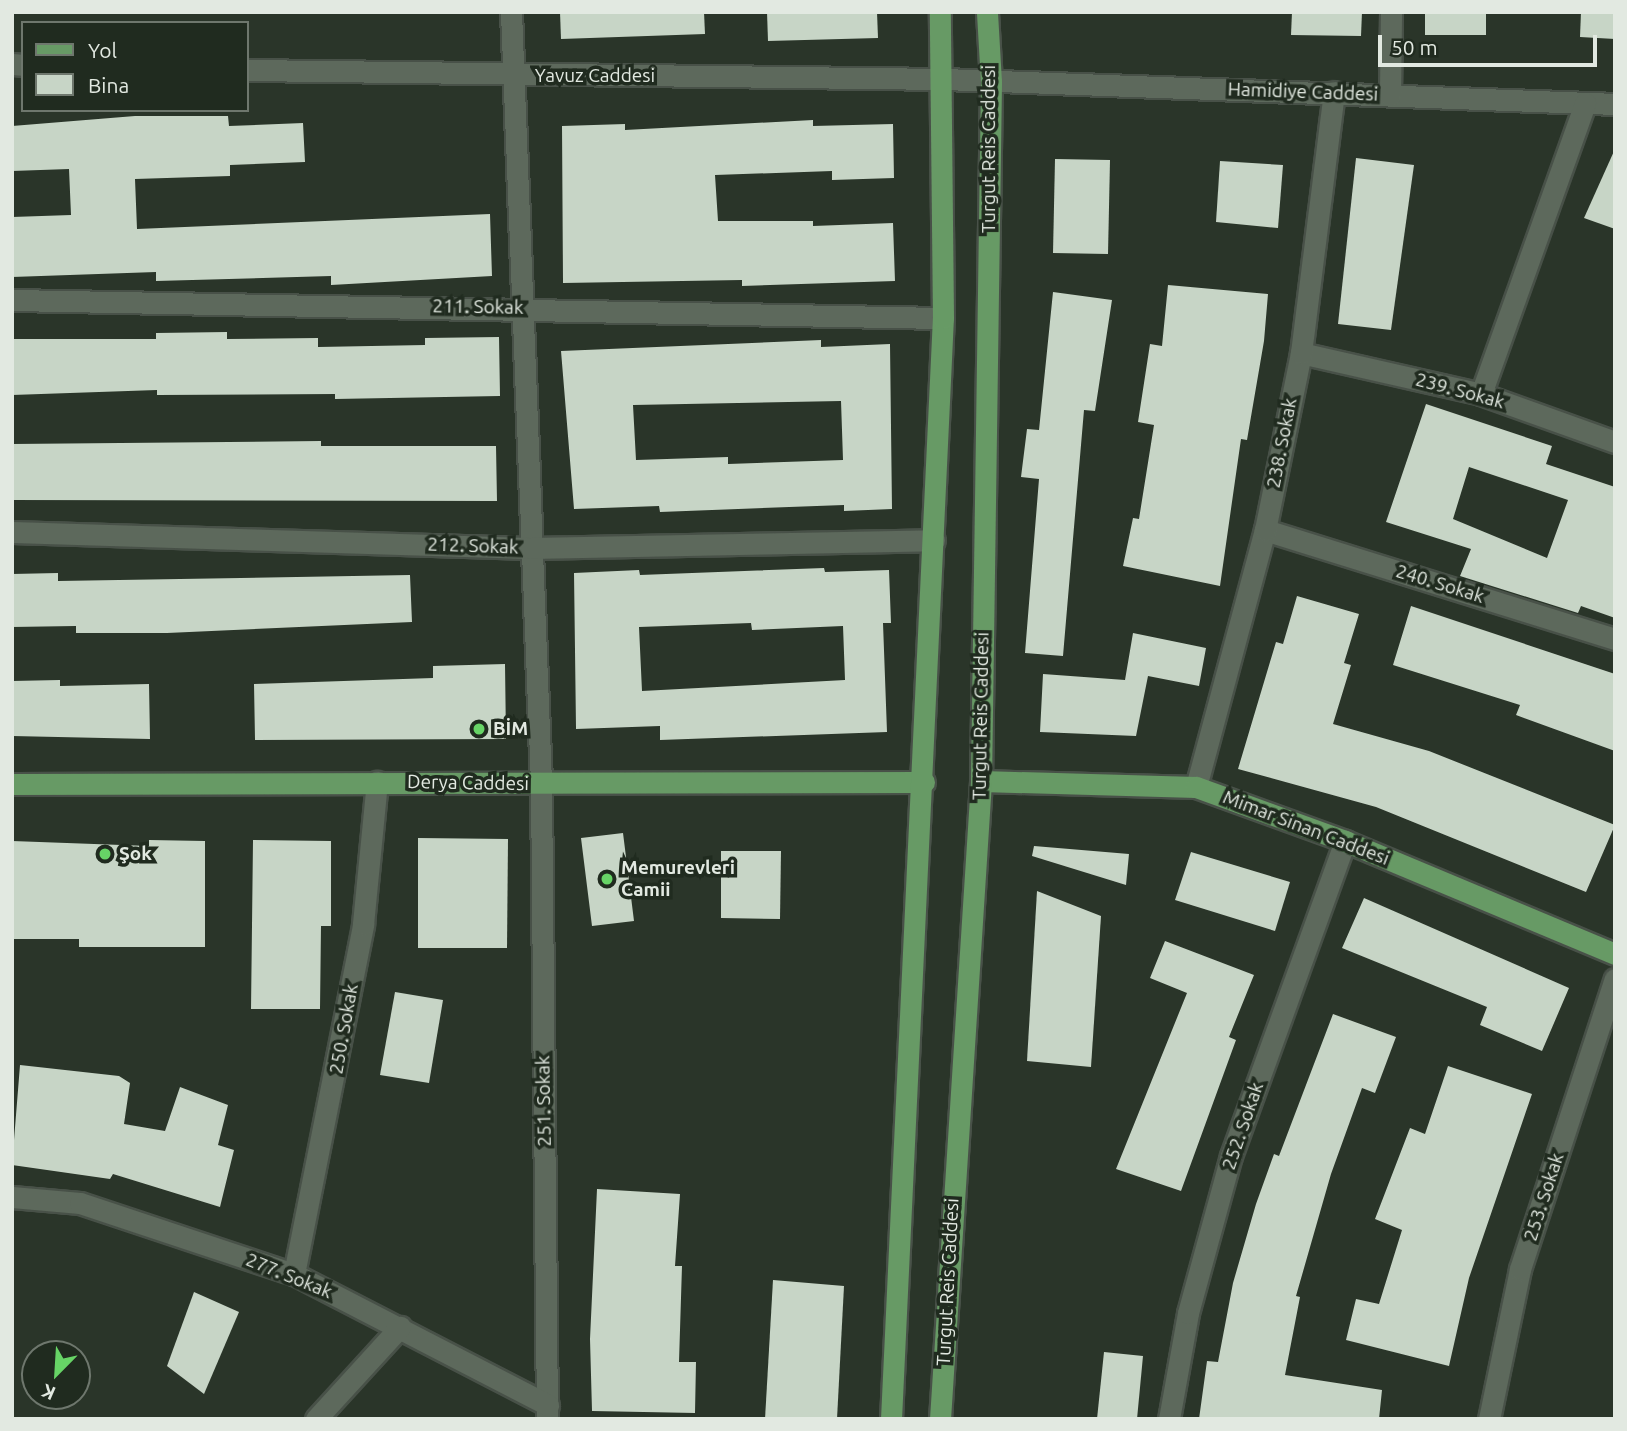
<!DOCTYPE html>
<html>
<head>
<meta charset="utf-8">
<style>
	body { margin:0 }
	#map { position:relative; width:1627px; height:1431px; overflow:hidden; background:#2a3529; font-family:Ubuntu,sans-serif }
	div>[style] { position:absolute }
	.building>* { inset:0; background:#c7d5c6 }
	.roads { filter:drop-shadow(2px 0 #485148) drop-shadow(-2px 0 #485148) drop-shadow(0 2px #485148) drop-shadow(0 -2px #485148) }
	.minor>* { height:21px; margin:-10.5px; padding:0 10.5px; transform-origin:10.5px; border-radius:10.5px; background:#5d695c }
	.major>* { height:21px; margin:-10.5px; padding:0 10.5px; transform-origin:10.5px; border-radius:10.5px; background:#679a65 }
	.dots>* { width:19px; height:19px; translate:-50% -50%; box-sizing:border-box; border:4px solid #202b1f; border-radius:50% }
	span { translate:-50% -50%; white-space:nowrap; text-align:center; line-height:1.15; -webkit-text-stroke:7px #202b1f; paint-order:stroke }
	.street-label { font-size:19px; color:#e2e9e1 }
	.poi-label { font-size:19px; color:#e2e9e1; font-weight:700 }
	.left { translate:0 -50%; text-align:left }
	.frame { position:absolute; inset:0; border:14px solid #e2e9e1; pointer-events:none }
	.legend { position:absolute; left:21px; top:21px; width:228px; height:91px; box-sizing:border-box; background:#202b1f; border:2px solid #6e776d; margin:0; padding:9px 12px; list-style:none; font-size:21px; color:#e2e9e1 }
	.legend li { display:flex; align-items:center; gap:14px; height:35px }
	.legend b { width:35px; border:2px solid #6e776d }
	.north { position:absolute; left:21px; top:1340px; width:70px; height:70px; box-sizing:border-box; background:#202b1f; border:2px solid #6e776d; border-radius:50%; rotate:204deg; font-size:19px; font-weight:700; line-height:28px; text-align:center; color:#e2e9e1 }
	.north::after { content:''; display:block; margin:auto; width:24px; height:32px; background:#67d466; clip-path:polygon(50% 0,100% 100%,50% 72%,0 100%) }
	.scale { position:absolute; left:1378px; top:35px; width:219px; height:32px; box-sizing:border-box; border:4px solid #e2e9e1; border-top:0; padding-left:9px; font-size:21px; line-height:24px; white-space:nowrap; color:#e2e9e1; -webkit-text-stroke:5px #202b1f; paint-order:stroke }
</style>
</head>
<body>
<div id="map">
	<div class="building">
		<i style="clip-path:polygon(560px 12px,704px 12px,705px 34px,561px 39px)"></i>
		<i style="clip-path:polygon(767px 12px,877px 12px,878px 38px,768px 41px)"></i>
		<i style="clip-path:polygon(1292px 12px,1362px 12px,1361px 36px,1291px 35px)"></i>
		<i style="clip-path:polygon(1425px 12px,1486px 12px,1486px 35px,1425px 35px)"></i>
		<i style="clip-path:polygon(1581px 12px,1615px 12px,1615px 39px,1580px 37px)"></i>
		<i style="clip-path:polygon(135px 116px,228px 116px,229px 126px,303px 123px,305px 162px,230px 165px,230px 176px,135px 179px,137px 229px,490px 214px,492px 276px,331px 285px,331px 276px,156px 281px,156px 272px,12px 277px,12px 217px,71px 215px,69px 169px,12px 171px,12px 126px)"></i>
		<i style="clip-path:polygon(813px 120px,813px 126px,893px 124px,894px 178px,832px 180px,832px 171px,715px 175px,718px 221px,813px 221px,813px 226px,893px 223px,895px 281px,742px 286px,742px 280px,563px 283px,562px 126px,625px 124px,625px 130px)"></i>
		<i style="clip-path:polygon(1615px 149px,1615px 229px,1584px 218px)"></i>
		<i style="clip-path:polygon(1356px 158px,1414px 165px,1391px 330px,1338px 324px)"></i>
		<i style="clip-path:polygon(1055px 159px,1110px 160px,1108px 254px,1053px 253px)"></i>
		<i style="clip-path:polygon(1220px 161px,1283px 165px,1278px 228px,1216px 222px)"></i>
		<i style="clip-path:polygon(1168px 285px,1268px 294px,1264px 341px,1247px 440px,1241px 439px,1220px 586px,1123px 566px,1133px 518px,1139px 519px,1154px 425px,1138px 422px,1150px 344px,1162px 346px)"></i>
		<i style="clip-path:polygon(1053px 292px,1112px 300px,1095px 411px,1084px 410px,1063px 656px,1025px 653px,1039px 479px,1021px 477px,1027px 429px,1039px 430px)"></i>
		<i style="clip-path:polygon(227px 332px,227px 339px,318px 338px,318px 347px,425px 345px,425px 338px,499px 337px,500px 396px,335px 399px,335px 394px,157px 395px,157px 390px,12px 395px,12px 339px,156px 339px,156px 333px)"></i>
		<i style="clip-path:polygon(evenodd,821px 340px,821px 347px,890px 344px,892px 509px,844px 511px,844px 505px,660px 512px,659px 506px,574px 509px,561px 351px,821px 340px,841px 401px,843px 460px,728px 464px,728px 457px,636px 460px,633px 405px,841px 401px)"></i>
		<i style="clip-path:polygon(evenodd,1426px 404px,1552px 446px,1546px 464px,1615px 487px,1615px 618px,1581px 606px,1578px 613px,1460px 576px,1471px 549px,1386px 522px,1426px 404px,1469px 467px,1568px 500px,1547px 558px,1453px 519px,1469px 467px)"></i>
		<i style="clip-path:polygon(321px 441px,321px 446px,496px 446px,497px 501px,12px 500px,12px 444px)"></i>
		<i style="clip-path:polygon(evenodd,824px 568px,825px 572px,889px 570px,891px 623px,883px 623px,887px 732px,660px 740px,660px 726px,576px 729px,574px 573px,639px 570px,640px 575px,824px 568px,751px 623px,752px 630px,843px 626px,845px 680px,642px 691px,639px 627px,751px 623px)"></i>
		<i style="clip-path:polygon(58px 573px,58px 581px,410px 575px,412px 622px,167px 633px,76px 633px,76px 626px,12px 627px,12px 574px)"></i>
		<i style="clip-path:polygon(1297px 596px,1359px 614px,1344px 663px,1351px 665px,1333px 724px,1429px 751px,1615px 825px,1586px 892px,1376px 807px,1238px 769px,1276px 642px,1283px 644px)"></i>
		<i style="clip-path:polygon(1411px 606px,1615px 674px,1615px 751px,1516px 715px,1520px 705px,1393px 665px)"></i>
		<i style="clip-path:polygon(1133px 633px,1206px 648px,1199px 686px,1148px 676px,1136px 736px,1040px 732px,1043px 674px,1125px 680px)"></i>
		<i style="clip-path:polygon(505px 664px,506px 739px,255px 740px,254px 684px,433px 678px,433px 666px)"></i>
		<i style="clip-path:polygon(60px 680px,60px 686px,149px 684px,150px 739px,12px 736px,12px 681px)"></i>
		<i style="clip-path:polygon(623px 833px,634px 921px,592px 926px,581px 838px)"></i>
		<i style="clip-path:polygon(418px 838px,508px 839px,507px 948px,418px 948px)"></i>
		<i style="clip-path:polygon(149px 840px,205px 841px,205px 947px,79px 947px,79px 939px,12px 939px,12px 841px,149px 846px)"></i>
		<i style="clip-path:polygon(253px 840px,331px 841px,331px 926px,321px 926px,320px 1009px,251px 1009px)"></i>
		<i style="clip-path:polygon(1034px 846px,1129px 854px,1126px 885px,1032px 856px)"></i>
		<i style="clip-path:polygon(721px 851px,781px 851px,780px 919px,721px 918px)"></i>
		<i style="clip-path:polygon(1191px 852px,1290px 882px,1275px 931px,1175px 900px)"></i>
		<i style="clip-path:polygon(1037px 891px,1101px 916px,1091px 1067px,1027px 1061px)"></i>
		<i style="clip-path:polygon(1364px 898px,1569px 988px,1542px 1051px,1480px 1025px,1487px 1007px,1342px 948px)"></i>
		<i style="clip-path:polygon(1165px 941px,1254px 975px,1229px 1037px,1236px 1040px,1181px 1191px,1116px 1169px,1187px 993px,1150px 978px)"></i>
		<i style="clip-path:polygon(395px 992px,443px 1000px,429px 1083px,380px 1075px)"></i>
		<i style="clip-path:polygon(1333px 1014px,1396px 1037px,1375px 1093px,1362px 1088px,1331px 1174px,1296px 1296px,1300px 1297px,1285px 1375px,1382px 1390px,1379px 1419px,1199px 1419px,1207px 1361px,1218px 1362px,1233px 1283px,1256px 1204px,1274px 1154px,1279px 1156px)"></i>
		<i style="clip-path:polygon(20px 1065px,119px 1076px,130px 1083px,124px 1124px,165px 1131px,180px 1087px,228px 1105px,218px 1145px,234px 1150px,220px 1207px,113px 1174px,110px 1179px,12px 1165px)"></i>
		<i style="clip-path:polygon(1448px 1066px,1532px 1094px,1469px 1278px,1449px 1366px,1346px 1340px,1356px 1299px,1379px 1304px,1402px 1230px,1375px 1219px,1410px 1128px,1425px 1134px)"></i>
		<i style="clip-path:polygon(597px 1189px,680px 1194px,675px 1266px,682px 1266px,679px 1362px,696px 1362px,695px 1413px,592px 1411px,590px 1339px)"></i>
		<i style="clip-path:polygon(773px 1280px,844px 1286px,837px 1419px,765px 1419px)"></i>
		<i style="clip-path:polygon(194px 1292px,239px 1312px,204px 1394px,167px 1366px)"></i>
		<i style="clip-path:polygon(1104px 1352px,1143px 1356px,1137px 1419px,1097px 1419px)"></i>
	</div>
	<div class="roads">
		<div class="minor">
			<i style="left:511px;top:12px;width:772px;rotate:87.77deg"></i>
			<i style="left:541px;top:783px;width:636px;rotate:89.46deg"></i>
			<i style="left:12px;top:64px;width:11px;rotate:5deg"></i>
			<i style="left:247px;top:70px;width:697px;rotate:0.74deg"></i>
			<i style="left:944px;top:79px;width:671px;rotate:2.13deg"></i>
			<i style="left:1390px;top:95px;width:83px;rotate:-89.3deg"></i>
			<i style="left:12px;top:300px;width:931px;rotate:1.11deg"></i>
			<i style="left:1301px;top:353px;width:185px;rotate:12.8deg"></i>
			<i style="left:1481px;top:394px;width:142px;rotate:19.7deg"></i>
			<i style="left:1481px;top:394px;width:309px;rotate:-70.3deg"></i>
			<i style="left:1265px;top:530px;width:367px;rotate:17.3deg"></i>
			<i style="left:12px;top:532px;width:519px;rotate:1.77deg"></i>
			<i style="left:531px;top:548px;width:403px;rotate:-1.1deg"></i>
			<i style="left:1196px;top:787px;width:266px;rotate:-75deg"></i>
			<i style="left:1265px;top:530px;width:181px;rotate:-78.5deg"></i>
			<i style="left:1301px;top:353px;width:263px;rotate:-82.8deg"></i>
			<i style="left:12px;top:1197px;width:68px;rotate:5deg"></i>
			<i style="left:80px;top:1203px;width:225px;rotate:18.4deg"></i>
			<i style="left:294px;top:1274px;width:286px;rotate:27.3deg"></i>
			<i style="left:294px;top:1274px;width:357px;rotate:-78.8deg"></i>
			<i style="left:363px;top:924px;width:143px;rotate:-84.4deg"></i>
			<i style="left:316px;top:1419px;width:125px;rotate:-47.6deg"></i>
			<i style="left:1169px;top:1419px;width:108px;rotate:-79.8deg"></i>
			<i style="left:1188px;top:1313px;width:163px;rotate:-74.7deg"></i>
			<i style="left:1231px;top:1156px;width:335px;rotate:-70.1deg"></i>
			<i style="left:1489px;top:1419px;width:153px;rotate:-78.3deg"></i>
			<i style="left:1520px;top:1269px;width:305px;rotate:-71.9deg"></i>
		</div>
		<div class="major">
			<i style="left:981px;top:781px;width:215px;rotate:1.6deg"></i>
			<i style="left:1196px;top:787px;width:158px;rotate:19.9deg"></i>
			<i style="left:1345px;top:841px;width:293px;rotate:22.7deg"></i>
			<i style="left:12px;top:784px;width:912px;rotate:-0.13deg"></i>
			<i style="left:891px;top:1419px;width:1102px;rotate:-87.3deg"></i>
			<i style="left:943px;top:318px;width:306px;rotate:-90.6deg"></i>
			<i style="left:940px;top:1419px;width:639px;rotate:-86.32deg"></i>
			<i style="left:981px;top:781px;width:699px;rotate:-89.18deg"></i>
			<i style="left:991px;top:82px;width:70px;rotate:-93.3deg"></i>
		</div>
	</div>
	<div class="dots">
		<i style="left:479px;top:729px;background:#67d466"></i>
		<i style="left:105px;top:854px;background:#67d466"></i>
		<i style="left:607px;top:879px;background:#67d466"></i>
	</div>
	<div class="street-label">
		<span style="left:595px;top:76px">Yavuz Caddesi</span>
		<span style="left:1303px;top:92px;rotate:2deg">Hamidiye Caddesi</span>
		<span style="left:989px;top:149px;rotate:-90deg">Turgut Reis Caddesi</span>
		<span style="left:478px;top:307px;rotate:1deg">211. Sokak</span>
		<span style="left:1460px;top:391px;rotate:15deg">239. Sokak</span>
		<span style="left:1282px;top:443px;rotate:-79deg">238. Sokak</span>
		<span style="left:473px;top:546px;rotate:2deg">212. Sokak</span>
		<span style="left:1440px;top:584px;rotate:17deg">240. Sokak</span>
		<span style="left:981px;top:716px;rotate:-89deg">Turgut Reis Caddesi</span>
		<span style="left:468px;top:783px;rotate:1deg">Derya Caddesi</span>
		<span style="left:1306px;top:828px;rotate:21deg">Mimar Sinan Caddesi</span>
		<span style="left:344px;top:1029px;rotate:-80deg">250. Sokak</span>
		<span style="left:544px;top:1101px;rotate:-91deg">251. Sokak</span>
		<span style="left:1243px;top:1126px;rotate:-71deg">252. Sokak</span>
		<span style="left:1544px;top:1197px;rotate:-72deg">253. Sokak</span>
		<span style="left:289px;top:1276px;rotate:22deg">277. Sokak</span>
		<span style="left:948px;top:1282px;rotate:-87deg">Turgut Reis Caddesi</span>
	</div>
	<div class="poi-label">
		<span class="left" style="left:493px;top:729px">BİM</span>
		<span class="left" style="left:119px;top:854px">Şok</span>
		<span class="left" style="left:621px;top:879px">Memurevleri<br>Camii</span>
	</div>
	<div class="frame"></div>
	<ul class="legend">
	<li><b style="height:9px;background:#679a65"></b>Yol</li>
	<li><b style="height:19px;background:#c7d5c6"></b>Bina</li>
	</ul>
	<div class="north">K</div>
	<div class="scale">50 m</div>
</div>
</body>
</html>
